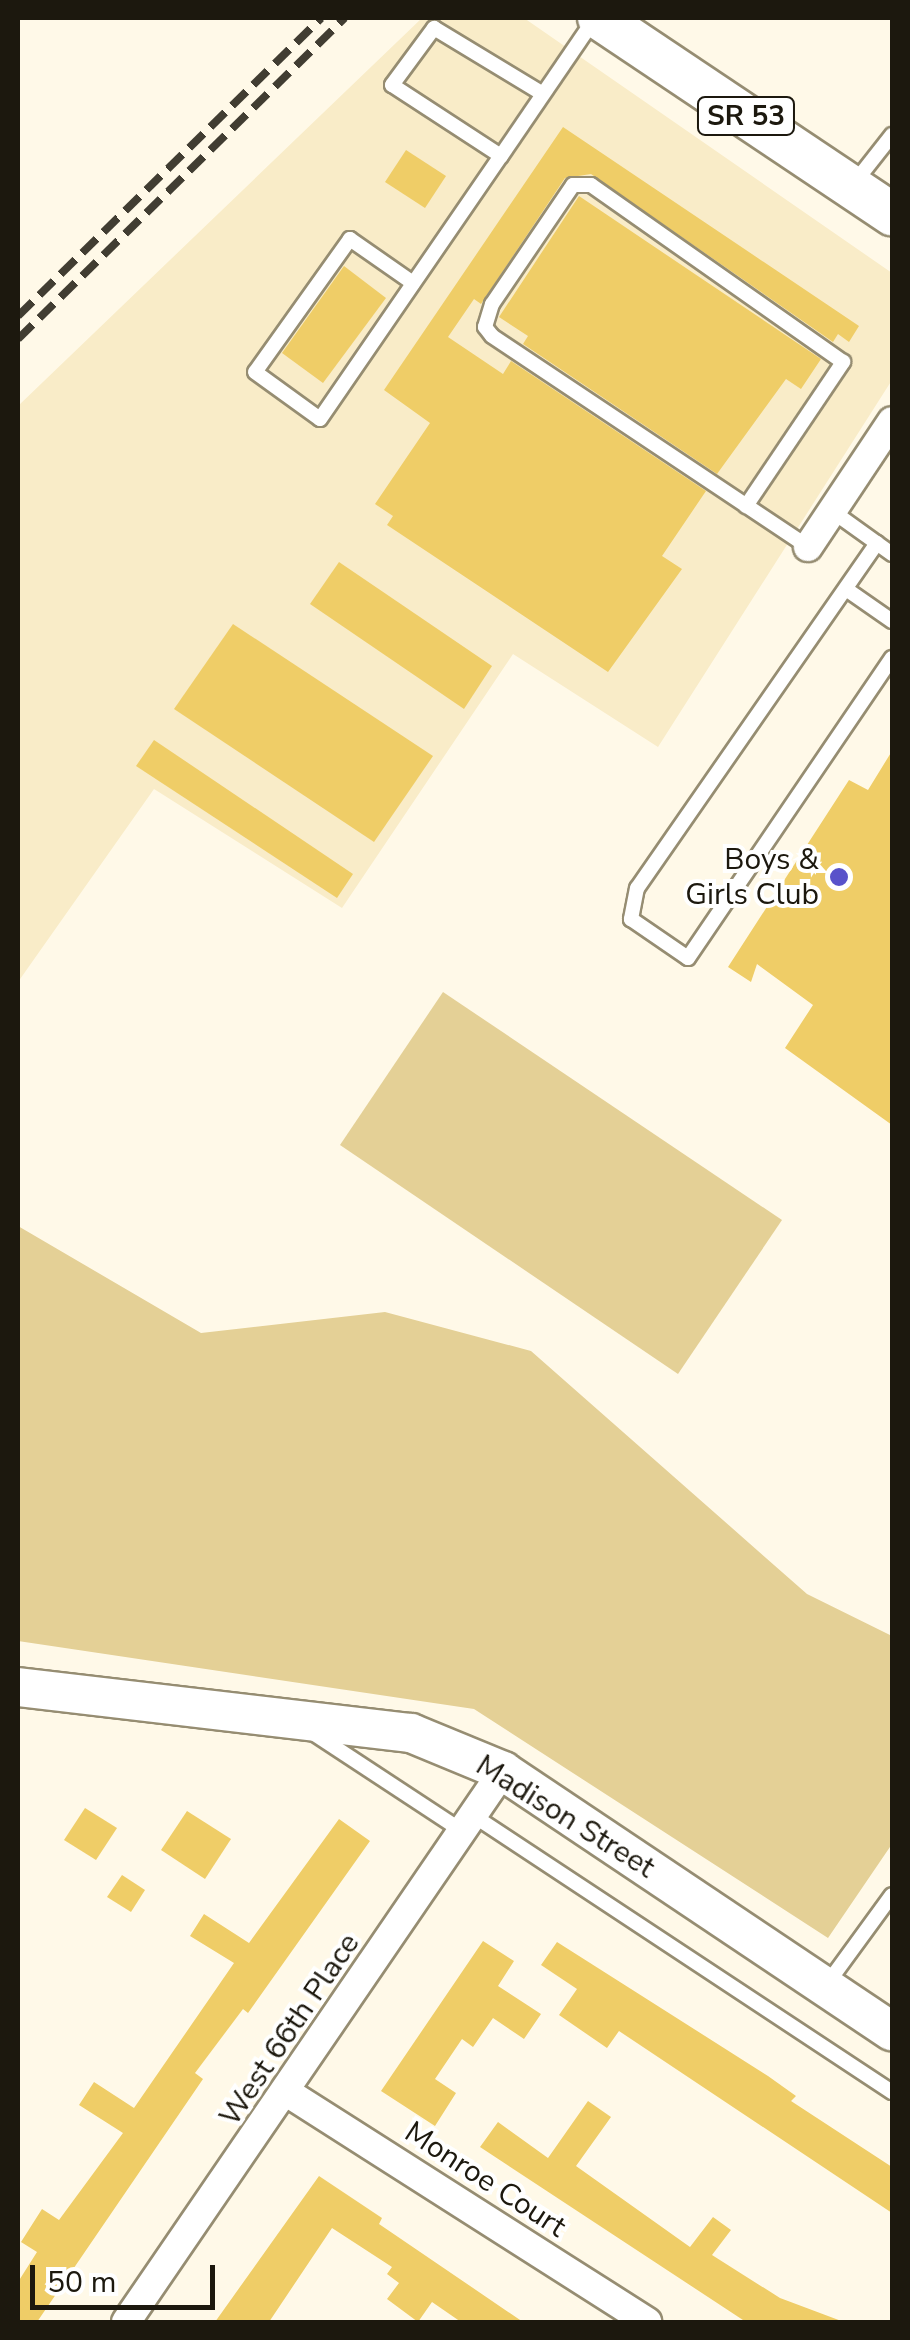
<!DOCTYPE html>
<html>
<head>
<meta charset="utf-8">
<style>
	body { margin:0 }
	#map { position:relative; width:910px; height:2340px; overflow:hidden; background:#fff9e8; font-family:"Nunito Sans",sans-serif }
	div>[style] { position:absolute }
	.built>* { inset:0; background:#f9ecc8 }
	.green>* { inset:0; background:#e4d096 }
	.building>* { inset:0; background:#efcd67 }
	.roads { filter:drop-shadow(2px 0 #968d72) drop-shadow(-2px 0 #968d72) drop-shadow(0 2px #968d72) drop-shadow(0 -2px #968d72) }
	.lane>* { height:14px; margin:-7px; padding:0 7px; transform-origin:7px; border-radius:7px; background:#fff }
	.street>* { height:28px; margin:-14px; padding:0 14px; transform-origin:14px; border-radius:14px; background:#fff }
	.secondary>* { height:38px; margin:-19px; padding:0 19px; transform-origin:19px; border-radius:19px; background:#fff }
	.primary>* { height:42px; margin:-21px; padding:0 21px; transform-origin:21px; border-radius:21px; background:#fff }
	.rail>* { height:8px; margin-top:-4px; transform-origin:0; background:repeating-linear-gradient(90deg,#413d32 0 20px,transparent 0 30px) }
	.dots>* { width:28px; height:28px; translate:-50% -50%; box-sizing:border-box; border:5px solid #fff; border-radius:50% }
	span { translate:-50% -50%; white-space:nowrap; text-align:center; line-height:1.15; -webkit-text-stroke:8px #fff; paint-order:stroke }
	.shield-label span { padding:2px 8px; background:#fff; border:2px solid; border-radius:8px; -webkit-text-stroke-width:0 }
	.shield-label { font-size:28px; color:#1c180e; font-weight:700 }
	.poi-label { font-size:30px; color:#1c180e }
	.right { translate:-100% -50%; text-align:right }
	.street-label { font-size:30px; color:#1c180e }
	.frame { position:absolute; inset:0; border:20px solid #1c180e; pointer-events:none }
	.scale { position:absolute; left:30px; top:2265px; width:185px; height:45px; box-sizing:border-box; border:5px solid #1c180e; border-top:0; padding-left:12px; font-size:30px; line-height:35px; white-space:nowrap; color:#1c180e; -webkit-text-stroke:8px #fff; paint-order:stroke }
</style>
</head>
<body>
<div id="map">
	<div class="built">
		<i style="clip-path:polygon(422px 18px,524px 18px,892px 273px,892px 380px,658px 747px,513px 654px,342px 908px,154px 789px,18px 982px,18px 406px)"></i>
	</div>
	<div class="green">
		<i style="clip-path:polygon(443px 992px,782px 1220px,678px 1374px,340px 1145px)"></i>
		<i style="clip-path:polygon(18px 1226px,201px 1333px,385px 1312px,531px 1351px,807px 1594px,892px 1636px,892px 1844px,828px 1938px,474px 1709px,18px 1641px)"></i>
	</div>
	<div class="building">
		<i style="clip-path:polygon(563px 127px,859px 326px,849px 342px,838px 334px,833px 342px,591px 174px,565px 178px,481px 304px,474px 299px,448px 337px,503px 374px,511px 361px,706px 491px,662px 556px,682px 569px,608px 672px,387px 525px,393px 516px,375px 504px,430px 423px,384px 390px)"></i>
		<i style="clip-path:polygon(406px 150px,446px 176px,425px 208px,385px 182px)"></i>
		<i style="clip-path:polygon(579px 196px,821px 359px,801px 389px,786px 379px,717px 474px,523px 344px,528px 336px,499px 317px)"></i>
		<i style="clip-path:polygon(344px 266px,386px 298px,323px 383px,282px 353px)"></i>
		<i style="clip-path:polygon(339px 562px,492px 666px,464px 709px,310px 604px)"></i>
		<i style="clip-path:polygon(233px 624px,433px 756px,374px 842px,174px 709px)"></i>
		<i style="clip-path:polygon(154px 740px,353px 874px,337px 898px,136px 766px)"></i>
		<i style="clip-path:polygon(892px 751px,892px 1125px,785px 1048px,813px 1005px,757px 964px,751px 982px,728px 967px,849px 780px,868px 790px)"></i>
		<i style="clip-path:polygon(85px 1808px,117px 1828px,96px 1860px,64px 1840px)"></i>
		<i style="clip-path:polygon(187px 1811px,231px 1839px,205px 1879px,161px 1850px)"></i>
		<i style="clip-path:polygon(339px 1819px,370px 1841px,248px 2013px,243px 2009px,195px 2073px,203px 2079px,37px 2322px,18px 2322px,18px 2282px,37px 2252px,21px 2242px,42px 2209px,59px 2220px,123px 2133px,79px 2105px,94px 2082px,134px 2108px,234px 1963px,190px 1936px,204px 1914px,249px 1943px)"></i>
		<i style="clip-path:polygon(122px 1875px,145px 1890px,131px 1912px,107px 1897px)"></i>
		<i style="clip-path:polygon(483px 1941px,514px 1961px,498px 1986px,541px 2014px,524px 2039px,493px 2018px,473px 2047px,462px 2039px,435px 2079px,456px 2093px,435px 2126px,381px 2091px)"></i>
		<i style="clip-path:polygon(557px 1942px,768px 2076px,796px 2096px,791px 2101px,892px 2167px,892px 2213px,619px 2031px,607px 2048px,559px 2015px,577px 1989px,541px 1965px)"></i>
		<i style="clip-path:polygon(588px 2101px,611px 2117px,576px 2166px,690px 2247px,713px 2217px,731px 2230px,712px 2255px,780px 2298px,844px 2322px,746px 2322px,480px 2147px,498px 2122px,548px 2158px)"></i>
		<i style="clip-path:polygon(319px 2176px,382px 2218px,379px 2224px,523px 2322px,461px 2322px,432px 2302px,418px 2322px,387px 2299px,399px 2283px,387px 2274px,392px 2267px,332px 2228px,269px 2322px,215px 2322px)"></i>
	</div>
	<div class="roads">
		<div class="lane">
			<i style="left:501px;top:156px;width:130px;rotate:-146.9deg"></i>
			<i style="left:392px;top:85px;width:71px;rotate:-53.6deg"></i>
			<i style="left:434px;top:28px;width:127px;rotate:31.2deg"></i>
			<i style="left:855px;top:182px;width:60px;rotate:-51.8deg"></i>
			<i style="left:413px;top:283px;width:77px;rotate:-145.1deg"></i>
			<i style="left:350px;top:239px;width:163px;rotate:125.5deg"></i>
			<i style="left:255px;top:372px;width:80px;rotate:35.9deg"></i>
			<i style="left:320px;top:419px;width:319px;rotate:-55.5deg"></i>
			<i style="left:501px;top:156px;width:167px;rotate:-55.7deg"></i>
			<i style="left:746px;top:506px;width:174px;rotate:-56deg"></i>
			<i style="left:843px;top:362px;width:308px;rotate:-144.9deg"></i>
			<i style="left:591px;top:185px;width:18px;rotate:180deg"></i>
			<i style="left:573px;top:185px;width:144px;rotate:124.2deg"></i>
			<i style="left:492px;top:304px;width:24px;rotate:107deg"></i>
			<i style="left:485px;top:327px;width:11px;rotate:52deg"></i>
			<i style="left:492px;top:336px;width:380px;rotate:33.7deg"></i>
			<i style="left:832px;top:511px;width:74px;rotate:35.6deg"></i>
			<i style="left:877px;top:543px;width:420px;rotate:124.8deg"></i>
			<i style="left:637px;top:888px;width:32px;rotate:101deg"></i>
			<i style="left:631px;top:919px;width:69px;rotate:34.4deg"></i>
			<i style="left:688px;top:958px;width:363px;rotate:-55.8deg"></i>
			<i style="left:846px;top:589px;width:56px;rotate:34.8deg"></i>
			<i style="left:313px;top:1733px;width:178px;rotate:33.3deg"></i>
			<i style="left:474px;top:1816px;width:501px;rotate:33.44deg"></i>
			<i style="left:827px;top:1984px;width:110px;rotate:-53.9deg"></i>
		</div>
		<div class="street">
			<i style="left:808px;top:547px;width:151px;rotate:-56.3deg"></i>
			<i style="left:288px;top:2093px;width:426px;rotate:32.5deg"></i>
			<i style="left:126px;top:2322px;width:668px;rotate:-55.62deg"></i>
		</div>
		<div class="secondary">
			<i style="left:18px;top:1687px;width:396px;rotate:6.7deg"></i>
			<i style="left:411px;top:1733px;width:100px;rotate:22.4deg"></i>
			<i style="left:503px;top:1771px;width:468px;rotate:33.8deg"></i>
		</div>
		<div class="primary">
			<i style="left:599px;top:18px;width:353px;rotate:33.8deg"></i>
		</div>
	</div>
	<div class="rail">
		<i style="left:18px;top:316px;width:425px;rotate:-44.5deg"></i>
		<i style="left:18px;top:339px;width:458px;rotate:-44.5deg"></i>
	</div>
	<div class="dots">
		<i style="left:839px;top:877px;background:#5952ca"></i>
	</div>
	<div class="shield-label">
		<span style="left:746px;top:116px">SR 53</span>
	</div>
	<div class="poi-label">
		<span class="right" style="left:819px;top:877px">Boys &amp;<br>Girls Club</span>
	</div>
	<div class="street-label">
		<span style="left:565px;top:1817px;rotate:32deg">Madison Street</span>
		<span style="left:290px;top:2030px;rotate:-56deg">West 66th Place</span>
		<span style="left:485px;top:2180px;rotate:33deg">Monroe Court</span>
	</div>
	<div class="frame"></div>
	<div class="scale">50 m</div>
</div>
</body>
</html>
